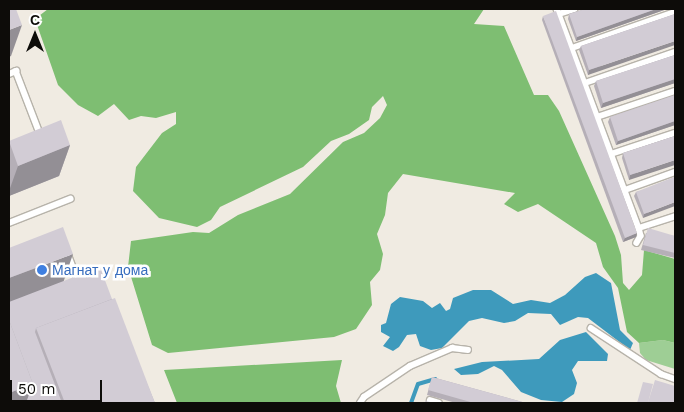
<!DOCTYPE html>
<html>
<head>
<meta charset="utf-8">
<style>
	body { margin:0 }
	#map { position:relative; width:684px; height:412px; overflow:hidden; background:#f0ebe2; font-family:"Work Sans",sans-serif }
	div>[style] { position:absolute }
	.green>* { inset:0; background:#9ece95 }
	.forest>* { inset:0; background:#7ebe72 }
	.water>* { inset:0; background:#3e9abc }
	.stream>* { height:4px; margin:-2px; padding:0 2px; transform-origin:2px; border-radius:2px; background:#3e9abc }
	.roads { filter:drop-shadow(1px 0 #b7b3aa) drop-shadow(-1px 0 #b7b3aa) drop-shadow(0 1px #b7b3aa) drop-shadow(0 -1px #b7b3aa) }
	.service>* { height:5.5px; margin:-2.75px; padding:0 2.75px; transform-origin:2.75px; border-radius:2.75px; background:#fff }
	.wall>* { inset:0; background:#b5afb7 }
	.shaded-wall>* { inset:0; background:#938f95 }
	.building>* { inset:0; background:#d2ccd5 }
	.dots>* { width:14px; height:14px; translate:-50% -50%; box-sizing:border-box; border:2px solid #fff; border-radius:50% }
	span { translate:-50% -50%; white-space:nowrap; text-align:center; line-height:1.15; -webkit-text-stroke:5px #fff; paint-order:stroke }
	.shop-label { font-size:14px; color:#366cbe }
	.left { translate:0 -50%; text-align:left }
	.frame { position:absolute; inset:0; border:10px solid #0d0c09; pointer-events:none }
	.north { position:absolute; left:10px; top:10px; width:50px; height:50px; -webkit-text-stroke:4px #fff; paint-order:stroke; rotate:0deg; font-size:14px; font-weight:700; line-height:20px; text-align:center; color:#0d0c09 }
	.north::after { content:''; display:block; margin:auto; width:18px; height:22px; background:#0d0c09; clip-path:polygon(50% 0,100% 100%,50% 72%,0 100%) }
	.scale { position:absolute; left:10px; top:380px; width:92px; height:22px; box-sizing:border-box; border:2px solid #0d0c09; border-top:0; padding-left:6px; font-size:15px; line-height:18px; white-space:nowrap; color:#0d0c09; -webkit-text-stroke:4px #fff; paint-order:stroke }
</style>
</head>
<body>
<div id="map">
	<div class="green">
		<i style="clip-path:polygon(663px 340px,675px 343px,675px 369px,646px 360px,640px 353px,639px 343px)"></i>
	</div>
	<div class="forest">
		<i style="clip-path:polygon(48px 9px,484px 9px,474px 24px,504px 26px,534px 95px,548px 95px,559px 111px,615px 236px,621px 255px,623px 283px,629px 290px,642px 275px,644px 250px,675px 259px,675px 343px,663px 340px,639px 343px,627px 332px,618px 288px,603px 267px,596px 243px,538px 204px,518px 212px,504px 204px,515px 193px,403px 174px,388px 193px,385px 215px,377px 234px,383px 254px,380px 270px,370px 282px,372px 305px,356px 329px,334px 337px,168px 353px,152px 345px,128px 267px,131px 241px,193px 232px,209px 233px,238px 215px,290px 194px,343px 142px,364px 133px,380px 118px,387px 105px,383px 96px,372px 107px,369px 120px,349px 134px,331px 141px,303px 167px,220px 207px,211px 220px,197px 227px,159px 218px,133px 191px,136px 167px,162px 133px,176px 124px,176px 112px,156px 118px,141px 116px,129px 120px,114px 104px,98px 116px,78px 105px,58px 85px,35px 19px)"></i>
		<i style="clip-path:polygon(342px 360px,336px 386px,341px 403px,177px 403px,164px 370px)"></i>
	</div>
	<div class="water">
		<i style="clip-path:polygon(596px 273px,611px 283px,620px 330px,633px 343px,630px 350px,588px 318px,578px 317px,560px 325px,551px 314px,528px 313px,515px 321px,504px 323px,482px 318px,469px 321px,442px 348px,431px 350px,420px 346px,416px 334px,407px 335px,399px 347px,393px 351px,383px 346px,390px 337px,381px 332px,381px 325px,386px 323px,391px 304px,400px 297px,423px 301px,432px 308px,440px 303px,446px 311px,450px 309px,453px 298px,473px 290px,491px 290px,513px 304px,531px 300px,550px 303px,565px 295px,585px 277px)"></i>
		<i style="clip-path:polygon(586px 332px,608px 354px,607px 361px,578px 361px,572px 370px,577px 383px,574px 394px,562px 402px,541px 400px,521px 392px,502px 370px,494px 366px,478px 374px,461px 375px,454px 369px,482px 362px,539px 359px,560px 340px)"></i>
	</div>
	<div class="stream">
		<i style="left:411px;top:403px;width:20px;rotate:-70deg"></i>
		<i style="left:418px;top:384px;width:18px;rotate:-16deg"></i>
	</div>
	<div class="roads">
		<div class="service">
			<i style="left:557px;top:9px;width:234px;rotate:69.5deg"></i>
			<i style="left:639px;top:228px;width:8px;rotate:76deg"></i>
			<i style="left:641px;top:236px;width:8px;rotate:120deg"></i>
			<i style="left:559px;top:14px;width:16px;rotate:-18deg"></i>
			<i style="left:572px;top:48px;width:109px;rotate:-19.3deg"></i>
			<i style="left:9px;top:74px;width:8px;rotate:-23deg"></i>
			<i style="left:16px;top:71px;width:70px;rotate:69deg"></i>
			<i style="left:585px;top:83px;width:95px;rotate:-19deg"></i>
			<i style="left:597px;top:117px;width:82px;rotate:-18.4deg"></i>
			<i style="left:611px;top:154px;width:67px;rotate:-18.2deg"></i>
			<i style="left:625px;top:190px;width:53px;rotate:-19.8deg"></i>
			<i style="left:9px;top:223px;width:66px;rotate:-21.5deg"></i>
			<i style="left:639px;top:228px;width:38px;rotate:-18deg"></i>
			<i style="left:68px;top:254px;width:31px;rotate:69deg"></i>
			<i style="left:591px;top:328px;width:84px;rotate:33.3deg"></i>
			<i style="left:661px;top:374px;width:15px;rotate:20deg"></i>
			<i style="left:430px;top:400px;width:9px;rotate:18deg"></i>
			<i style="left:360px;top:403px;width:7px;rotate:-56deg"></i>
			<i style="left:364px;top:397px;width:55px;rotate:-34deg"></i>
			<i style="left:410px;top:366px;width:46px;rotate:-23.2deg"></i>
			<i style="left:452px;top:348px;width:16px;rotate:7deg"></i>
		</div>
	</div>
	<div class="wall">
		<i style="clip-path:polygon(585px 9px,667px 9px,576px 41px,568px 19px,569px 14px)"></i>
		<i style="clip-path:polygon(675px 14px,588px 75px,579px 50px,581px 46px)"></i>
		<i style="clip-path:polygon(543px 16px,636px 237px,623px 242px,542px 20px)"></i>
		<i style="clip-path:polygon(675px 55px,675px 83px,601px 108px,594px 86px,596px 81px)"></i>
		<i style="clip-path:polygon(675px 95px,675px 125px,616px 145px,608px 122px,610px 117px)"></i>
		<i style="clip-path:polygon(675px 136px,629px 180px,622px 158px,623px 153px)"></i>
		<i style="clip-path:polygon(9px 141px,70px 145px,59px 176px,9px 196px)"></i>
		<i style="clip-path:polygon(675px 181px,643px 218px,634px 196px,636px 192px)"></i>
		<i style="clip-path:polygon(646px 233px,675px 236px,675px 258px,641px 250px)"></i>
		<i style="clip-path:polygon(9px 248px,63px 281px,112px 299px,155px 403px,9px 403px)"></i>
		<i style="clip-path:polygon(432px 377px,526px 403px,456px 403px,427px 395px)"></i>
	</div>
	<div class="shaded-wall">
		<i style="clip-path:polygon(656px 9px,667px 9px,576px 41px,577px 37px)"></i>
		<i style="clip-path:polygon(22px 25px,11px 56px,9px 57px,9px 30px)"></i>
		<i style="clip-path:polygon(675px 41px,675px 45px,588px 75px,589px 70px)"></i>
		<i style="clip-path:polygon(675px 79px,675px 83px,601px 108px,603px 103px)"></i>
		<i style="clip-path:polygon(675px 121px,675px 125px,616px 145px,618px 141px)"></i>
		<i style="clip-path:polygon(70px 145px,59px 176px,9px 196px,9px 191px,18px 166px)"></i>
		<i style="clip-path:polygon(675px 160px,675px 165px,629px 180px,630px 175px)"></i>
		<i style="clip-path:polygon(675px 202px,675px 206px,643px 218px,644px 214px)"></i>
		<i style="clip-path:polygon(637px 233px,636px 237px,623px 242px,625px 238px)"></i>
		<i style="clip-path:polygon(73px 254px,62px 286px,9px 306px,9px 278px)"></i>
		<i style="clip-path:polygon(33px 384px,26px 403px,9px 403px,9px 393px)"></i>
	</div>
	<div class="building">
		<i style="clip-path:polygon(9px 9px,16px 9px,22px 25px,9px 30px)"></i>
		<i style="clip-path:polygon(585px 9px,656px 9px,577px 37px,569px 14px)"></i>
		<i style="clip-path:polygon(556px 11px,637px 233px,625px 238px,543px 16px)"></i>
		<i style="clip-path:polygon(675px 14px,675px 41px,589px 70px,581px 46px)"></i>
		<i style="clip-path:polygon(675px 55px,675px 79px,603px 103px,596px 81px)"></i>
		<i style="clip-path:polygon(675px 95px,675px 121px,618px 141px,610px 117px)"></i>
		<i style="clip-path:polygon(61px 120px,70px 145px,18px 166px,9px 141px)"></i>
		<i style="clip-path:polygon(675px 136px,675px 160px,630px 175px,623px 153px)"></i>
		<i style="clip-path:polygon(674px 177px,675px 181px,675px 202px,644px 214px,636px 192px)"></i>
		<i style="clip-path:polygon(63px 227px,73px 254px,9px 278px,9px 248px)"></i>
		<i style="clip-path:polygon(648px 228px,675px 236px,675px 253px,643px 245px)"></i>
		<i style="clip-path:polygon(100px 267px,112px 299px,36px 328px,35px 332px,62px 403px,26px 403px,33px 384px,9px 320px,9px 302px)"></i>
		<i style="clip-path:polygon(115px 298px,155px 403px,65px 403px,36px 328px)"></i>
		<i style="clip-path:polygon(9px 320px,33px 384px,9px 393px)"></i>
		<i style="clip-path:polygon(432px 377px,526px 403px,474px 403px,428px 390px)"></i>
		<i style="clip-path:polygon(655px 380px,675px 386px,675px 403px,653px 403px,648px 402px)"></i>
		<i style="clip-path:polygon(643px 382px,653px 384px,648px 403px,637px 403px)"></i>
		<i style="clip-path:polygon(425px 401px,435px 403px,425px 403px)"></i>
	</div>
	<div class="dots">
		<i style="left:42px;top:270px;background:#3f7fe0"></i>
	</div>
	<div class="shop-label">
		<span class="left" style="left:52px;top:270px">Магнат у дома</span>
	</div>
	<div class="frame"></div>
	<div class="north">С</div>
	<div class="scale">50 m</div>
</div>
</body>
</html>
